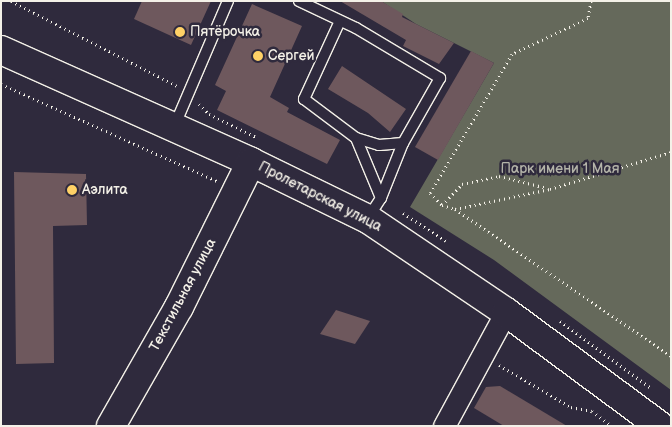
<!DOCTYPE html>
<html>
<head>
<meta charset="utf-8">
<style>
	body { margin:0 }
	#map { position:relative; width:672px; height:427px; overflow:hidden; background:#2f2a3d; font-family:"Balsamiq Sans",sans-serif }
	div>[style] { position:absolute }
	.green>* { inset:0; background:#65695b }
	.building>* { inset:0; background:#6e585d }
	.path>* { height:3px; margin-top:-1.5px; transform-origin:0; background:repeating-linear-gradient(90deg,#f4f1e8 0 1px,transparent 0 5px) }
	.roads { filter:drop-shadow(1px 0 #f4f1e8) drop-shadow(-1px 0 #f4f1e8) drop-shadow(0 1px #f4f1e8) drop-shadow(0 -1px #f4f1e8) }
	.lane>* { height:10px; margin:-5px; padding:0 5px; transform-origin:5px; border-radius:5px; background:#2f2a3d }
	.street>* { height:21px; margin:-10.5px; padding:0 10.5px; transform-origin:10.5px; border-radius:10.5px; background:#2f2a3d }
	.secondary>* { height:28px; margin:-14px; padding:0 14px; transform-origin:14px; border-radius:14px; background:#2f2a3d }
	.dots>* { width:14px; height:14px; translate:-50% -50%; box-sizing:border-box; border:2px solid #2f2a3d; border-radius:50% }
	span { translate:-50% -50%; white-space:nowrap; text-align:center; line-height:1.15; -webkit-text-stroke:5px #2f2a3d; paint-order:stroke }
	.poi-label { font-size:14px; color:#f4f1e8 }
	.left { translate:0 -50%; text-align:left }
	.park-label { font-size:14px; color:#b4b4a9 }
	.street-label { font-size:14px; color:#f4f1e8 }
	.frame { position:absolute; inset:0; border:2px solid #f4f1e8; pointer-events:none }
</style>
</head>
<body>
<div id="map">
	<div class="green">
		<i style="clip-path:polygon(381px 1px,671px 1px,671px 390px,494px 260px,410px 207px,494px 63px,416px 24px)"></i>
	</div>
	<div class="building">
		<i style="clip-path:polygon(142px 1px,211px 1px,191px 45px,134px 19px)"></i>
		<i style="clip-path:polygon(340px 1px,381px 1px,403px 14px,402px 17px,454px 43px,439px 64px,403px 46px,406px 40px)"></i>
		<i style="clip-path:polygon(252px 4px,302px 26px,270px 97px,289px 108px,287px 112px,340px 140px,327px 164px,217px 110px,226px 91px,215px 85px)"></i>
		<i style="clip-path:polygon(471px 51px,494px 63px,438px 160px,415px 147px)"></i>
		<i style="clip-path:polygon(342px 66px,406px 109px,390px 132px,368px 113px,328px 89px)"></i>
		<i style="clip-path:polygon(14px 172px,86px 174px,87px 225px,53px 226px,54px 363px,16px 364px)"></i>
		<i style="clip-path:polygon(336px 310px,370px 321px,355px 344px,320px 334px)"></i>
		<i style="clip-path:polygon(500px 386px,567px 426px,504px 426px,474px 408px,486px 387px)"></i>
	</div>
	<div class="path">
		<i style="left:11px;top:1px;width:186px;rotate:27.1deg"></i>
		<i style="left:591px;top:1px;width:17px;rotate:100deg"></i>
		<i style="left:588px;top:18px;width:84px;rotate:154.7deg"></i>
		<i style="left:512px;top:54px;width:161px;rotate:120.5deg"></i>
		<i style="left:430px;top:193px;width:17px;rotate:45deg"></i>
		<i style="left:442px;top:205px;width:14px;rotate:17deg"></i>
		<i style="left:455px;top:209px;width:97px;rotate:-11.9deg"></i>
		<i style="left:550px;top:189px;width:127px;rotate:-17deg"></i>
		<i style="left:1px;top:84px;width:237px;rotate:24.2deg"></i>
		<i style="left:199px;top:104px;width:14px;rotate:45deg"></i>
		<i style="left:209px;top:114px;width:52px;rotate:26.1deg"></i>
		<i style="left:442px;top:205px;width:29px;rotate:-46deg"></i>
		<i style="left:462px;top:184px;width:38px;rotate:-12deg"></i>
		<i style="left:499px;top:176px;width:50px;rotate:13.8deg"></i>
		<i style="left:455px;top:209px;width:261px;rotate:34.2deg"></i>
		<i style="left:403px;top:213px;width:51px;rotate:33.1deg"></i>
		<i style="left:560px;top:321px;width:113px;rotate:36.4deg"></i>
		<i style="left:499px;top:365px;width:83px;rotate:30.3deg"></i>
		<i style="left:571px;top:407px;width:21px;rotate:11deg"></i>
		<i style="left:592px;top:411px;width:25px;rotate:37deg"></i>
	</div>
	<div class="roads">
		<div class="lane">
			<i style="left:299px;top:1px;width:63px;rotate:25.3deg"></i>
			<i style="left:356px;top:28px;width:98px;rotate:30.8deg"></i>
			<i style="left:440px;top:78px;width:75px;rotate:119.6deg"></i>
			<i style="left:403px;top:143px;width:24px;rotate:175deg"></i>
			<i style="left:379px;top:145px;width:24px;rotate:-163deg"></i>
			<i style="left:339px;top:23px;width:84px;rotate:114.7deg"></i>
			<i style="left:304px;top:99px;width:65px;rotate:36.9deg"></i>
			<i style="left:356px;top:138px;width:65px;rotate:67.4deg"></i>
			<i style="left:174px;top:127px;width:137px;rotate:-66.8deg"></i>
			<i style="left:368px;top:218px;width:24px;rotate:-57deg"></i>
			<i style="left:381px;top:198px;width:59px;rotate:-68.2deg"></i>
		</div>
		<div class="street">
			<i style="left:444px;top:426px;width:130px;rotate:-61.5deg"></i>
		</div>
		<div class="secondary">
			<i style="left:1px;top:50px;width:274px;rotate:24.1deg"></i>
			<i style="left:251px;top:162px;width:130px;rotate:26deg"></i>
			<i style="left:368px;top:219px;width:166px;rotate:34deg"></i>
			<i style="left:506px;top:312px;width:192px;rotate:36.5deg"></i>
			<i style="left:111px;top:426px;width:137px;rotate:-60.3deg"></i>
			<i style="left:179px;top:307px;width:162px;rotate:-63.6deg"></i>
		</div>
	</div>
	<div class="dots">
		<i style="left:180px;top:32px;background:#ffd166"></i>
		<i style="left:258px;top:56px;background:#ffd166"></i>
		<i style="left:72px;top:190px;background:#ffd166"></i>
	</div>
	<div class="poi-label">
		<span class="left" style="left:190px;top:32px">Пятёрочка</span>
		<span class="left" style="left:268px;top:56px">Сергей</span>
		<span class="left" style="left:82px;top:190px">Аэлита</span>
	</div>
	<div class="park-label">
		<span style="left:560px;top:169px">Парк имени 1 Мая</span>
	</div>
	<div class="street-label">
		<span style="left:320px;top:197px;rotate:27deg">Пролетарская улица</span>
		<span style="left:183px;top:295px;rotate:-62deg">Текстильная улица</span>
	</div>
	<div class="frame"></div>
</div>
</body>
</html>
